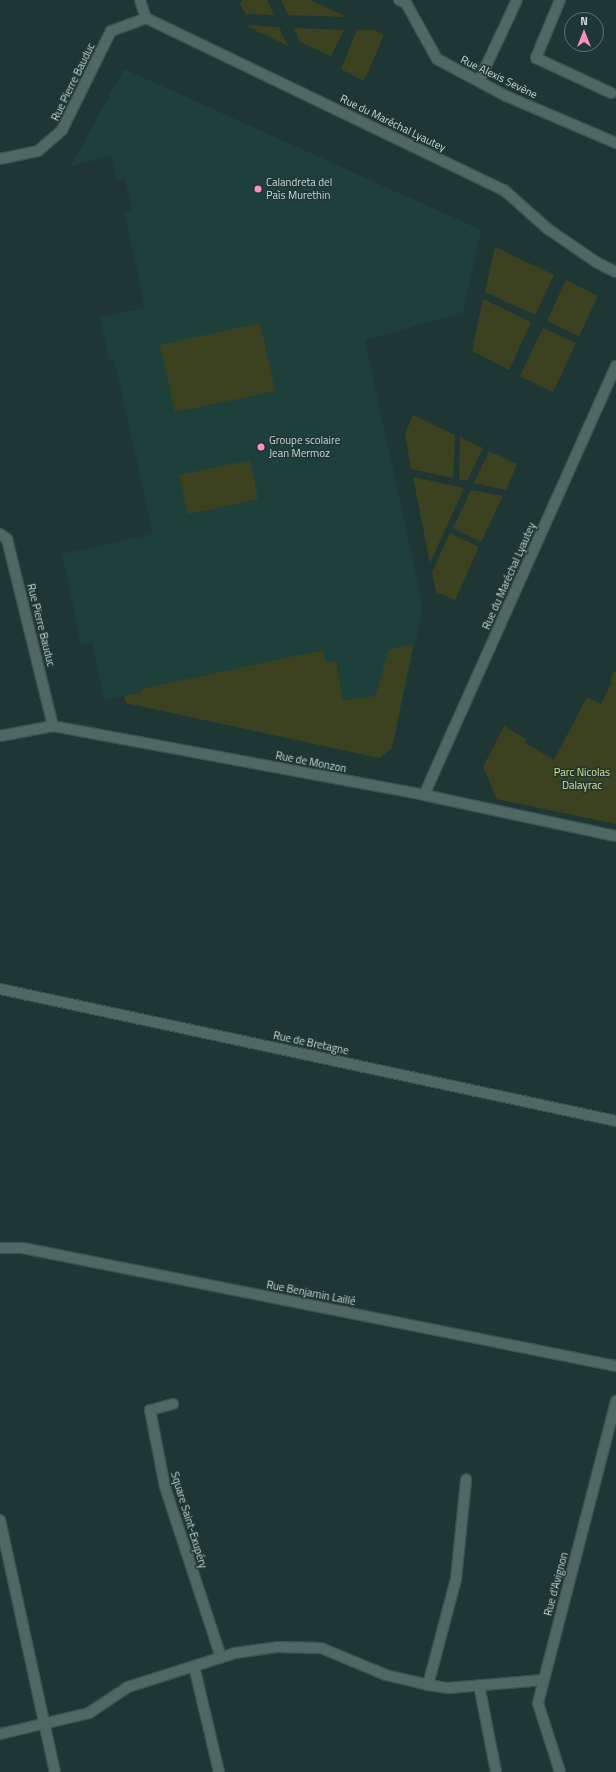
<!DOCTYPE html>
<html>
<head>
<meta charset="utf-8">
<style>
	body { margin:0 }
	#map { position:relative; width:616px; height:1772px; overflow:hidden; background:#1f3734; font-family:"Titillium Web",sans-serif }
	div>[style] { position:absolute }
	.built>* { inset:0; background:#1e403b }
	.green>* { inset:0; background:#3c4220 }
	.roads { filter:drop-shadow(1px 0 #3d524f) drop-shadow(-1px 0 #3d524f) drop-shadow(0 1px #3d524f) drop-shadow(0 -1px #3d524f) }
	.lane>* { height:10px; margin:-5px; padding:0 5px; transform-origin:5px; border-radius:5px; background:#4f6864 }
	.street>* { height:10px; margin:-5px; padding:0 5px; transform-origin:5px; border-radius:5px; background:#4f6864 }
	.dots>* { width:11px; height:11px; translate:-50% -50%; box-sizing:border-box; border:2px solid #1f3734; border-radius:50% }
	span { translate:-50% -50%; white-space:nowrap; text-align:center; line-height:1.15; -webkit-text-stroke:3px #1f3734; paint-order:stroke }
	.street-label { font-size:11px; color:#cad8d5 }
	.poi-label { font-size:11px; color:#cad8d5 }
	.left { translate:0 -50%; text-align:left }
	.park-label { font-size:11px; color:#d5e393 }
	.north { position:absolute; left:564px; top:12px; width:40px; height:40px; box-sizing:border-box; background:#1f3734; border:1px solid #637774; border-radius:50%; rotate:0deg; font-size:11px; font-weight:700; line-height:16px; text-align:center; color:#cad8d5 }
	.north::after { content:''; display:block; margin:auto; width:14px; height:18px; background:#fc8fc3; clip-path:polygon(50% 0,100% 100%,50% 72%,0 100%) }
</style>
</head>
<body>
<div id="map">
	<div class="built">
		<i style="clip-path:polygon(124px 69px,481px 230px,463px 312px,365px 341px,423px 607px,392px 748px,379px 758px,126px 703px,124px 696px,104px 700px,92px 642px,81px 644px,62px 554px,153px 534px,114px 359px,109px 360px,100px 317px,145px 308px,125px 214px,133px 212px,125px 178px,117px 180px,111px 156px,71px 166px)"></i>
	</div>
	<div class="green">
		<i style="clip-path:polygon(242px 0,267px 0,274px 15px,246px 14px,240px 4px)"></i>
		<i style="clip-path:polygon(281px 0,310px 0,347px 17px,288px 15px)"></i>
		<i style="clip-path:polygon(245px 25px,279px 27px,288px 46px)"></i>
		<i style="clip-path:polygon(294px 28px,344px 30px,331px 56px,300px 42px)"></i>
		<i style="clip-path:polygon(357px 30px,375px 30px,384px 35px,364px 81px,341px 69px)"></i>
		<i style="clip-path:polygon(495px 247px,554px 275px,535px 315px,485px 292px)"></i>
		<i style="clip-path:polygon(566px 280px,598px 296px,579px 336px,547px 321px)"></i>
		<i style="clip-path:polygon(483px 299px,531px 322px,509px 370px,472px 351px)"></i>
		<i style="clip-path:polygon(260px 323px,275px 391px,175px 412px,160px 345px)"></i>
		<i style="clip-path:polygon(543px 328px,576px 343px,553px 392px,520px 376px)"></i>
		<i style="clip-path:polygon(413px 415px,455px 435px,453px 478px,411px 469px,405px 434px)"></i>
		<i style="clip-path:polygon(460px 437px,483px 448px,467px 481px,459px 479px)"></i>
		<i style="clip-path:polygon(489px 451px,517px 464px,506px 490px,474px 483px)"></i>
		<i style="clip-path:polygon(250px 460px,258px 499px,188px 514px,179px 475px)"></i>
		<i style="clip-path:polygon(413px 477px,464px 488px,430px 563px)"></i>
		<i style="clip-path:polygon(471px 490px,503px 496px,481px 542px,453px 528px)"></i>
		<i style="clip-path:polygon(450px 533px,479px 547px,455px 600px,436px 592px,432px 572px)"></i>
		<i style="clip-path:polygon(413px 644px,392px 748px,379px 758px,126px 703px,124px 696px,142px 692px,142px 689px,323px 650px,326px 663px,336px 661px,343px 701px,376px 696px,388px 650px)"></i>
		<i style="clip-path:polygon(616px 670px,616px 824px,497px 799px,483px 767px,504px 726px,526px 739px,525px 743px,554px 760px,587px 697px,601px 704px,612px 682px,610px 681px,612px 675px)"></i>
	</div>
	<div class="roads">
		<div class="lane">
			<i style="left:173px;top:1404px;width:24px;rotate:165deg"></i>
			<i style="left:150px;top:1410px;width:78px;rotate:79deg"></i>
			<i style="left:165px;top:1487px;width:179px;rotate:71.8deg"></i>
			<i style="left:0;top:1520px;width:258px;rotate:77.7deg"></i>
			<i style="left:194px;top:1666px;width:109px;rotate:76.7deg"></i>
			<i style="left:428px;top:1685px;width:110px;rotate:-75.2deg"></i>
			<i style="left:456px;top:1579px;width:100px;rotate:-84.2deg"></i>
			<i style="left:479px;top:1685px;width:89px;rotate:78.9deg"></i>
			<i style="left:0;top:1734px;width:91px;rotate:-13.3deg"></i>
			<i style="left:89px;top:1713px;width:47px;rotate:-33.7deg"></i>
			<i style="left:128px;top:1687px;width:112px;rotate:-17.6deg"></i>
			<i style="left:235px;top:1653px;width:42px;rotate:-8.1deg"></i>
			<i style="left:277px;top:1647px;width:44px;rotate:1.3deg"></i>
			<i style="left:321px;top:1648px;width:70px;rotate:22.6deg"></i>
			<i style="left:386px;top:1675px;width:43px;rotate:13.4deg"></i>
			<i style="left:428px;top:1685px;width:20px;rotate:9deg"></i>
			<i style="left:448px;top:1688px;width:96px;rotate:-4.8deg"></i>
		</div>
		<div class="street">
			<i style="left:140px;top:0;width:19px;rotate:72deg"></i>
			<i style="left:399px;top:0;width:8px;rotate:23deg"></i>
			<i style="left:406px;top:3px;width:64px;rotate:61deg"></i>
			<i style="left:437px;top:59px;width:78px;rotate:28.2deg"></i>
			<i style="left:506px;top:96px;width:120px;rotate:23.1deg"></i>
			<i style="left:560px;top:0;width:63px;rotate:112.5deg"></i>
			<i style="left:536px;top:58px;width:83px;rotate:25deg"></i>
			<i style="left:146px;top:18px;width:397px;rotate:25.7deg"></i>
			<i style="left:504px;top:190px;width:59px;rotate:41.6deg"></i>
			<i style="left:548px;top:229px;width:58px;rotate:34.5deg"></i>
			<i style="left:596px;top:262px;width:22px;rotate:27deg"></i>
			<i style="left:479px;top:81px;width:89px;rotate:-64.9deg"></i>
			<i style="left:0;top:159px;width:39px;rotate:-12deg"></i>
			<i style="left:38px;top:151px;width:32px;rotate:-41deg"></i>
			<i style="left:62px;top:130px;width:110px;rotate:-63.7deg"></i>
			<i style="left:111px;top:31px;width:37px;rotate:-20deg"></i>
			<i style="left:0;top:534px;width:9px;rotate:36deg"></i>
			<i style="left:7px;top:539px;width:193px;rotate:76.2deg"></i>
			<i style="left:0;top:736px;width:54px;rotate:-10.7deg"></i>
			<i style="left:53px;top:726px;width:377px;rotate:10.5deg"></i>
			<i style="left:424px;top:795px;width:196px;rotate:12.1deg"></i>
			<i style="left:424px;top:795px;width:470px;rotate:-65.9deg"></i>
			<i style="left:0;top:989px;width:630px;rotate:12.09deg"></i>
			<i style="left:0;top:1248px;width:23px"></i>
			<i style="left:23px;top:1248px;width:605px;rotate:11.25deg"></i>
			<i style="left:560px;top:1772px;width:72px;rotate:-107.7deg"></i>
			<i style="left:538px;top:1703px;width:312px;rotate:-75.5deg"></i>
		</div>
	</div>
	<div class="dots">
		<i style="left:258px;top:189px;background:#fc8fc3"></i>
		<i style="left:261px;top:447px;background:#fc8fc3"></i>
	</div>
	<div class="street-label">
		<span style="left:499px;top:77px;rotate:26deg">Rue Alexis Sevène</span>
		<span style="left:73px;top:82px;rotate:-64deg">Rue Pierre Bauduc</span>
		<span style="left:393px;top:123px;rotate:26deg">Rue du Maréchal Lyautey</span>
		<span style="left:509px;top:576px;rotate:-66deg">Rue du Maréchal Lyautey</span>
		<span style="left:41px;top:625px;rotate:76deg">Rue Pierre Bauduc</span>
		<span style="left:311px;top:762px;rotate:11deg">Rue de Monzon</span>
		<span style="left:311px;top:1043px;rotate:12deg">Rue de Bretagne</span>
		<span style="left:311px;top:1293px;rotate:11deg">Rue Benjamin Laillé</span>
		<span style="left:189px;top:1520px;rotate:73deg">Square Saint-Exupéry</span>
		<span style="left:556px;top:1584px;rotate:-75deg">Rue d'Avignon</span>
	</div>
	<div class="poi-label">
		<span class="left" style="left:266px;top:189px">Calandreta del<br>Paìs Murethin</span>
		<span class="left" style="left:269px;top:447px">Groupe scolaire<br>Jean Mermoz</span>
	</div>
	<div class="park-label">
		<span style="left:582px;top:779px">Parc Nicolas<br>Dalayrac</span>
	</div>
	<div class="north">N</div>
</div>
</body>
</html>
